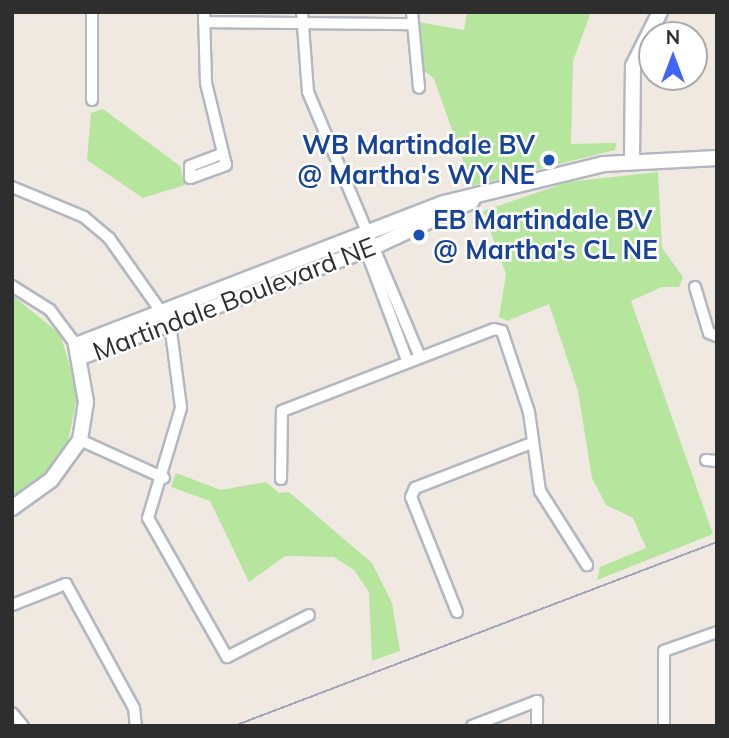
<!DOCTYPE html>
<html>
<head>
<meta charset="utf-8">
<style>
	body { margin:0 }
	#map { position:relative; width:729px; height:738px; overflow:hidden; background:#efe9e1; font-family:Mulish,sans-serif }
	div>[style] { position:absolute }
	.green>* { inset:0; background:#b6e59e }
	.roads { filter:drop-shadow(2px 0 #b4b7c1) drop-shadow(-2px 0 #b4b7c1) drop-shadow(0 2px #b4b7c1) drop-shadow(0 -2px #b4b7c1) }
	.minor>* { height:10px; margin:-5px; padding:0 5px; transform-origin:5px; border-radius:5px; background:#fff }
	.tertiary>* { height:14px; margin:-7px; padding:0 7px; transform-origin:7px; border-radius:7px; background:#fff }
	.tram>* { height:2px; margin:-1px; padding:0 1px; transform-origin:1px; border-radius:1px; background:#a3a6b8 }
	.dots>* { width:19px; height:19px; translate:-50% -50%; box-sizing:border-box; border:4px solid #fff; border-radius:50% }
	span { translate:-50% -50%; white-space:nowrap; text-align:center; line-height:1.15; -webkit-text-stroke:5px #fff; paint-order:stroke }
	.transit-label { font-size:26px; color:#164399; font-weight:700 }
	.right { translate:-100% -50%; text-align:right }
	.left { translate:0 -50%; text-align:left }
	.street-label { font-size:26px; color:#2e2e2e }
	.frame { position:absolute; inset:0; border:14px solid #2e2e2e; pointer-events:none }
	.north { position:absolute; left:638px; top:21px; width:70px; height:70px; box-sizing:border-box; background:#fff; border:2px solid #ababab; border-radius:50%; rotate:0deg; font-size:19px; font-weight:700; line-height:28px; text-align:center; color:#2e2e2e }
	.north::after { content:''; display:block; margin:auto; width:24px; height:32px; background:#4264fb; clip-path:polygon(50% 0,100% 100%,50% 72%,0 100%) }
</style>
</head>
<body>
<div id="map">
	<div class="green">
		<i style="clip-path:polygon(467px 12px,591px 12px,573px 61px,571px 144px,617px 143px,615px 150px,472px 186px,434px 79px,421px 68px,418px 22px,464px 30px)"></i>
		<i style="clip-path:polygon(103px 109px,180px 166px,185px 185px,143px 198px,87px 160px,91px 113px)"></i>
		<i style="clip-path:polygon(658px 172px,662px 248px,683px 277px,679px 287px,662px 287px,631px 301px,713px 534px,597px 580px,600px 567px,646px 548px,633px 518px,606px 505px,592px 478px,578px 391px,549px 304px,507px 321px,499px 317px,506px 274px,483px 211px,568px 182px)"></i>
		<i style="clip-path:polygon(12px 295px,60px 334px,78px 392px,67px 446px,46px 473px,12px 497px)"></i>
		<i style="clip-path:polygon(176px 473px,221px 490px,266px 482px,279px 493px,289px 492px,372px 563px,392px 603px,400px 651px,372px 661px,369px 592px,354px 570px,334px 557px,285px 556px,249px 582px,210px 501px,171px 487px)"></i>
	</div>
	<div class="roads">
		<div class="minor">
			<i style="left:92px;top:12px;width:88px;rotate:90deg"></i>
			<i style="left:204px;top:12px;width:71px;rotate:88.4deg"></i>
			<i style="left:206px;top:83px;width:84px;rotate:76.3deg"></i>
			<i style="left:226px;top:165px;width:38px;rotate:160deg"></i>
			<i style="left:190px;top:178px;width:12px;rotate:-90deg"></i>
			<i style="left:190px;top:166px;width:34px;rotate:-21deg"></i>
			<i style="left:302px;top:12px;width:80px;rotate:85.7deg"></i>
			<i style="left:308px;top:92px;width:285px;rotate:67.1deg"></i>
			<i style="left:412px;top:12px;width:76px;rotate:84.7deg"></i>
			<i style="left:204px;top:22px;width:207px;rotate:0.6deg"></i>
			<i style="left:12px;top:187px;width:78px;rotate:22.6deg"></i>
			<i style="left:84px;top:217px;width:33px;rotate:40deg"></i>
			<i style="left:109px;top:238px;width:105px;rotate:54.7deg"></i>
			<i style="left:170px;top:324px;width:85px;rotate:82.5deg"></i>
			<i style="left:181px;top:408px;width:115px;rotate:106.7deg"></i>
			<i style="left:148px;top:518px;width:160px;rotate:60.4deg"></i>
			<i style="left:227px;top:657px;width:92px;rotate:-27.1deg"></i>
			<i style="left:364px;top:245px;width:123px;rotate:69.5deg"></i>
			<i style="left:12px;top:286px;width:45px;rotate:32.3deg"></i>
			<i style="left:50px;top:310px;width:44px;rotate:53.4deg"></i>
			<i style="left:695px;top:287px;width:48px;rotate:73.1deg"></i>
			<i style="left:709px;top:333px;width:9px;rotate:21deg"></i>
			<i style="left:80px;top:440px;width:92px;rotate:24.3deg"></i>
			<i style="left:706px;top:460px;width:11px;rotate:5deg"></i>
			<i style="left:281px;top:479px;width:68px;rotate:-89.2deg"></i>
			<i style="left:282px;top:411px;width:227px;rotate:-21.1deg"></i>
			<i style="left:494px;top:329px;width:8px;rotate:14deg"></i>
			<i style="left:502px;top:331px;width:85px;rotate:71.6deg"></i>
			<i style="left:529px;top:412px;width:80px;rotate:82.1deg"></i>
			<i style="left:540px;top:491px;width:88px;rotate:57.6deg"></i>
			<i style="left:12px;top:605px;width:58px;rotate:-21.3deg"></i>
			<i style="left:66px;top:584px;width:141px;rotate:61.3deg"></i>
			<i style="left:134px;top:708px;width:18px;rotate:84deg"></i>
			<i style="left:457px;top:612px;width:124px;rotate:-111.8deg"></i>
			<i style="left:411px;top:497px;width:10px;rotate:-66deg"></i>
			<i style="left:415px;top:488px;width:122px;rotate:-21.1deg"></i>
			<i style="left:12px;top:713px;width:17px;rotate:50deg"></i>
			<i style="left:472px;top:726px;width:70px;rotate:-21deg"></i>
			<i style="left:537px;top:701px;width:25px;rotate:90deg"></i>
			<i style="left:664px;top:726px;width:75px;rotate:-90deg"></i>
			<i style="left:664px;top:651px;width:56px;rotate:-19.7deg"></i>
		</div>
		<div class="tertiary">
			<i style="left:632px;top:160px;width:94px;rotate:-89.4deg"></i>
			<i style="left:633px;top:66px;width:60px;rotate:-63.4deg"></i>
			<i style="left:81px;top:357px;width:315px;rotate:-20.6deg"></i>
			<i style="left:376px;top:246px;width:106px;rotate:-25.1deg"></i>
			<i style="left:12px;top:508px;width:48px;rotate:-35.7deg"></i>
			<i style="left:51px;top:480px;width:49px;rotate:-54.1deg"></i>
			<i style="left:80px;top:440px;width:38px;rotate:-81deg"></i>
			<i style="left:86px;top:402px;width:58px;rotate:-100deg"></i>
			<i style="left:76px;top:345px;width:394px;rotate:-21.1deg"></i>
			<i style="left:444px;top:203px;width:165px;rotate:-13.7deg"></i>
			<i style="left:604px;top:164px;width:113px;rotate:-3deg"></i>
		</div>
	</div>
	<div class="tram">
		<i style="left:234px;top:726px;width:517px;rotate:-20.85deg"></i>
	</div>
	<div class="dots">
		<i style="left:549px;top:160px;background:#1a4fb4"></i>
		<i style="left:419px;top:235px;background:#1a4fb4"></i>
	</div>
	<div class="transit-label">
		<span class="right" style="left:535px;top:160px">WB Martindale BV<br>@ Martha's WY NE</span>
		<span class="left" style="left:433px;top:235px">EB Martindale BV<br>@ Martha's CL NE</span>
	</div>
	<div class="street-label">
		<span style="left:234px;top:299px;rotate:-21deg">Martindale Boulevard NE</span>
	</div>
	<div class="frame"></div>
	<div class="north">N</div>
</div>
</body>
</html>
